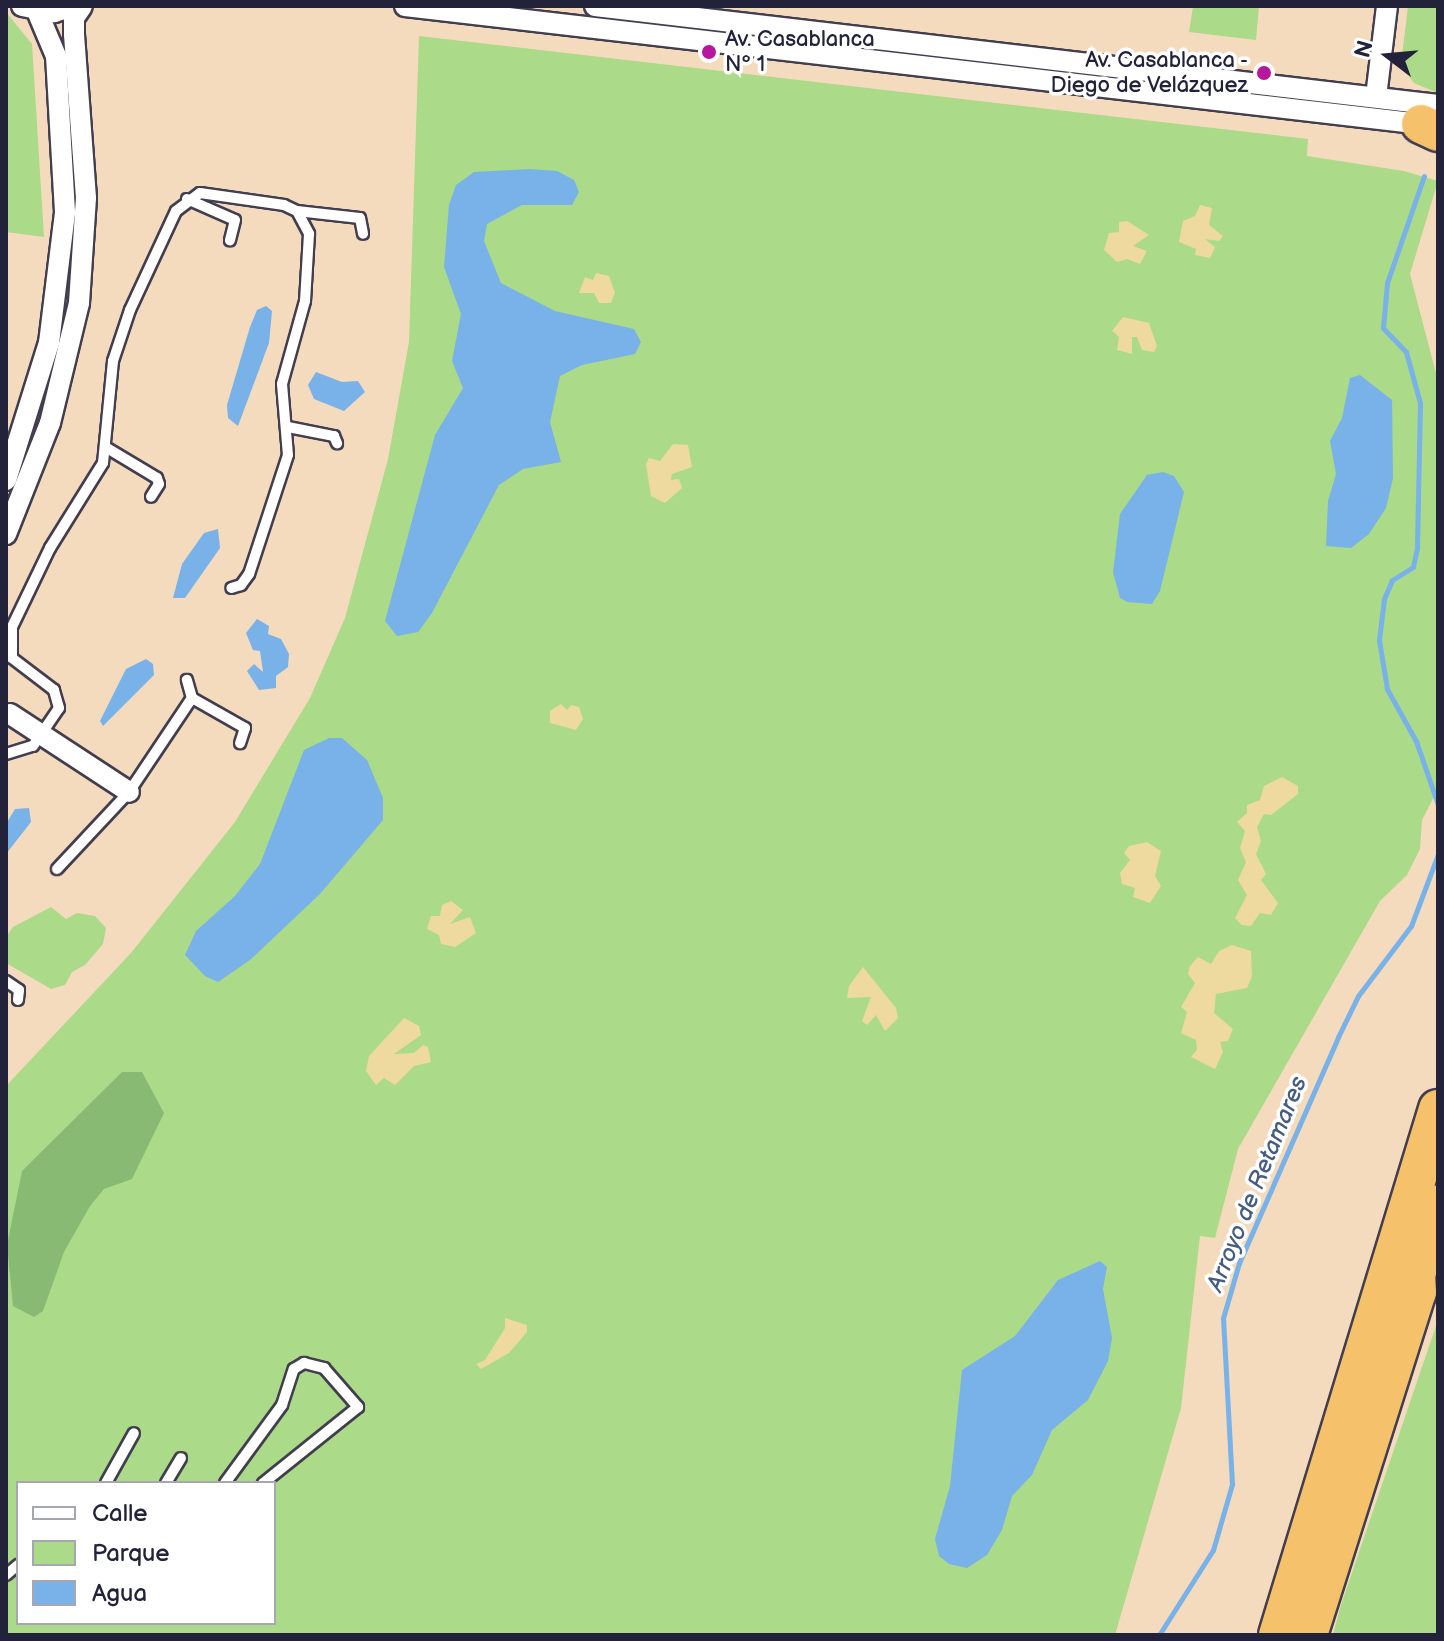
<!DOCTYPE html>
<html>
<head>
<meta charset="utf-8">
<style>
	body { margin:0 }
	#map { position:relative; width:1444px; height:1641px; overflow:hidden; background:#f5dbbe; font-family:"Balsamiq Sans",sans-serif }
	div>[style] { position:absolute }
	.green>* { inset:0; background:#abda88 }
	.forest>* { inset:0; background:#88ba74 }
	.sand>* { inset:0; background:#eeda9e }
	.water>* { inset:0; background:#78b2e9 }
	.stream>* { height:5px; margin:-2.5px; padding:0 2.5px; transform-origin:2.5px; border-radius:2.5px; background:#78b2e9 }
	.roads { filter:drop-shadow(2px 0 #423e4f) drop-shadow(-2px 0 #423e4f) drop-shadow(0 2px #423e4f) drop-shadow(0 -2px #423e4f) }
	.lane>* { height:10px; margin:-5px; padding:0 5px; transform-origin:5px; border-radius:5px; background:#fff }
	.street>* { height:20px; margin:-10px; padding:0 10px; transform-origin:10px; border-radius:10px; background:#fff }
	.highway>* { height:38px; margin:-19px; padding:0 19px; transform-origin:19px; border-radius:19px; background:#f5c16b }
	.dots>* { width:22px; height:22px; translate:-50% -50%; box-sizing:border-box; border:4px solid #fff; border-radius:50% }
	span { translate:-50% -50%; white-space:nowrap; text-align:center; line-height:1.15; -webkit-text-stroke:7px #fff; paint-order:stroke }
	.poi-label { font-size:22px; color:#22223b }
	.left { translate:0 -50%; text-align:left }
	.right { translate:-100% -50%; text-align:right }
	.water-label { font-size:24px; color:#445c81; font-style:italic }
	.frame { position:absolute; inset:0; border:8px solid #22223b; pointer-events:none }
	.legend { position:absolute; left:16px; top:1481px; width:260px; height:144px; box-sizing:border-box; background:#fff; border:2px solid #a7a7b1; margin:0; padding:10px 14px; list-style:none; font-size:24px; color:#22223b }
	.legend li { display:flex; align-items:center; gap:16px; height:40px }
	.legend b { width:40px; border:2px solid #a7a7b1 }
	.north { position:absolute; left:1348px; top:16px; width:80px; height:80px; -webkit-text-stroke:6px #fff; paint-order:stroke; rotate:286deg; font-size:22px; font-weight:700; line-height:32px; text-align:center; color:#22223b }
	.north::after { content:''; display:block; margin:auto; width:28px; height:36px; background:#22223b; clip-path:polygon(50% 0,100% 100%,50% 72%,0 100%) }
</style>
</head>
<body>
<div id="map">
	<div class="green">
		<i style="clip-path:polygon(1193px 6px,1259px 6px,1256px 40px,1189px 32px)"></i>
		<i style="clip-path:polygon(1408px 6px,1438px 6px,1438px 93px,1414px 83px,1401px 65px)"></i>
		<i style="clip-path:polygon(6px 12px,32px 44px,44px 237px,6px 232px)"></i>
		<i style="clip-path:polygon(evenodd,419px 36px,1308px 139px,1307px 156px,1404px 171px,1438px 181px,1410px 274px,1438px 381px,1438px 789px,1422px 820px,1420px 849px,1407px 875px,1380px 901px,1238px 1149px,1215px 1238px,1200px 1236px,1181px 1408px,1115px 1635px,6px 1635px,6px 1086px,131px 953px,235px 822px,310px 698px,345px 618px,388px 459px,409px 342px,419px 36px,18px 1483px,274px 1483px,274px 1623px,18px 1623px,18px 1483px)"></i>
		<i style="clip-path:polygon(51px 907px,66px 919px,77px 913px,95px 916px,106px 928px,103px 944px,85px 965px,72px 972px,65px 985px,51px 989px,6px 963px,6px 937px,13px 927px)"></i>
		<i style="clip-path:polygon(1438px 1320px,1438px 1635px,1333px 1635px,1340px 1608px)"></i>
	</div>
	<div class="forest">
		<i style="clip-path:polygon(122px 1072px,142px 1072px,164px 1113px,132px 1179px,104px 1189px,90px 1206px,64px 1252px,43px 1311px,34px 1317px,13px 1306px,7px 1245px,22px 1171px)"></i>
	</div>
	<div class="sand">
		<i style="clip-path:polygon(1200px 205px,1212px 208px,1209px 225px,1223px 236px,1219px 241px,1205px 239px,1215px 247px,1210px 258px,1195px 255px,1196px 249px,1179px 242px,1183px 221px,1195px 216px)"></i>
		<i style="clip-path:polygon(1127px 221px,1149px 235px,1133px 246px,1147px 251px,1140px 264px,1127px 259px,1117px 262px,1104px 250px,1109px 233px,1119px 232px,1119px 222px)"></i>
		<i style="clip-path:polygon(596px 273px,609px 276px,615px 293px,611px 303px,599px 303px,594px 293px,579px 293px,585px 277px,593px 280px)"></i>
		<i style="clip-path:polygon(1123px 317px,1149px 323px,1157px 346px,1154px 352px,1142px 350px,1137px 337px,1132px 337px,1132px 354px,1117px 350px,1119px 337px,1112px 331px)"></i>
		<i style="clip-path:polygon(673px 444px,688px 445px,692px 467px,672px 474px,671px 480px,679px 479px,682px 488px,665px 503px,651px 496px,646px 464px,649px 458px,660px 461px)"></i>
		<i style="clip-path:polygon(561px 704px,567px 710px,571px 705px,579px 707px,583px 719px,576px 730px,550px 723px,550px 711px)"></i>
		<i style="clip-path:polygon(1282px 777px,1298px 786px,1298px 794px,1271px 815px,1264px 814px,1257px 827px,1261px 841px,1256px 854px,1266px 874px,1261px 880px,1278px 903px,1271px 915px,1260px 913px,1251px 926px,1242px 925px,1235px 918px,1247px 895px,1238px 880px,1246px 862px,1240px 848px,1245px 831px,1237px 822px,1247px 813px,1247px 805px,1260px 800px,1264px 786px)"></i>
		<i style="clip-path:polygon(1147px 842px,1161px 851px,1155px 876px,1161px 886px,1150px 903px,1133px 897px,1135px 888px,1122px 884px,1120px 873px,1130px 860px,1124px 853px,1129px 846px)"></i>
		<i style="clip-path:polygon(451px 901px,463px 910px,450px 924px,470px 917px,476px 933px,455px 947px,441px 944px,439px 935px,427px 929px,431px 916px,440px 916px,442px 905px)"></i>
		<i style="clip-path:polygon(1232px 945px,1251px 951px,1252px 976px,1247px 988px,1216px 994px,1214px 1013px,1233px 1029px,1228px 1041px,1220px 1042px,1223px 1052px,1215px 1069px,1191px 1057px,1197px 1050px,1196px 1040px,1181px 1033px,1187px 1012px,1181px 1007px,1195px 983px,1188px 974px,1190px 966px,1198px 957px,1211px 964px,1219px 951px)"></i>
		<i style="clip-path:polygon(863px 967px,896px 1008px,898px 1018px,885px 1031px,876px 1015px,867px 1025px,862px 1021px,871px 997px,847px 998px,849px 986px)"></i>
		<i style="clip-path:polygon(404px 1018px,419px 1026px,421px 1035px,394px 1054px,414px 1053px,423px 1045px,428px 1047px,431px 1062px,414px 1066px,395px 1085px,384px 1078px,376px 1085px,366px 1071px,369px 1056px)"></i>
		<i style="clip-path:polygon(505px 1318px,527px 1325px,527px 1332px,509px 1353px,481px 1369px,476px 1364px,485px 1360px,505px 1328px)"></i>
	</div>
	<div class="water">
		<i style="clip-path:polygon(529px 169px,557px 171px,574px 180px,579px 192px,572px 205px,522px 205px,487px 224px,484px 241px,501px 283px,555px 311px,634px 329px,641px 342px,635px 354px,582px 365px,560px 376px,550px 422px,561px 462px,523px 469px,499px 485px,432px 613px,418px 632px,397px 636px,385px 621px,435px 435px,463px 388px,452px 361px,461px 314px,444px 267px,449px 205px,456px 185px,474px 172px)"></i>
		<i style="clip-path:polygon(266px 306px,272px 311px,269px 343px,238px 426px,228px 418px,227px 405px,250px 327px,257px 310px)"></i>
		<i style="clip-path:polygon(316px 372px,342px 382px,358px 381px,365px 392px,344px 411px,314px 399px,308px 385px)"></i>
		<i style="clip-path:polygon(1360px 375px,1392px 400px,1393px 478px,1386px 508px,1369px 534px,1351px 548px,1326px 546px,1328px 501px,1336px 474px,1330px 441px,1342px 418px,1350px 378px)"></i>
		<i style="clip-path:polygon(1163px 472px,1174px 476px,1184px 492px,1160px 591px,1152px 604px,1127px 602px,1120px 598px,1113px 572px,1120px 514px,1147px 475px)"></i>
		<i style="clip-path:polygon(218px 529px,220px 548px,185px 598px,173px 598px,182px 564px,204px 533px)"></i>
		<i style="clip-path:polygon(257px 619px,269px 626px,268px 634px,281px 639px,289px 654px,288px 667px,276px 676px,276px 688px,259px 690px,247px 671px,254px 664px,263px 672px,260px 651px,253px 650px,246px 633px)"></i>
		<i style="clip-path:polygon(146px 659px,153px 664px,154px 675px,103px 726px,100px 721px,126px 669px)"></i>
		<i style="clip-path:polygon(329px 738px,342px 738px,367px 760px,383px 798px,383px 820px,320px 894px,250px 960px,218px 982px,205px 976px,185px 955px,196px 931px,235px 896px,260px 864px,304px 750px)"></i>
		<i style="clip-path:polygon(29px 808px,31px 822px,6px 854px,6px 824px,15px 809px)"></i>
		<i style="clip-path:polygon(1100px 1261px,1107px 1267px,1103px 1289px,1112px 1338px,1108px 1361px,1088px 1400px,1052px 1430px,1032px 1475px,1012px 1496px,1002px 1530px,987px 1555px,967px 1568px,949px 1564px,939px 1556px,935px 1539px,950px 1486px,962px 1370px,1015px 1336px,1058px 1280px)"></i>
	</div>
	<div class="stream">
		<i style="left:1424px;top:176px;width:113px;rotate:109.1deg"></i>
		<i style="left:1387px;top:283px;width:45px;rotate:95.1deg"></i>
		<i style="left:1383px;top:328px;width:33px;rotate:46deg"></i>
		<i style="left:1406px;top:352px;width:53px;rotate:74.6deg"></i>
		<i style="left:1420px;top:403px;width:145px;rotate:91.2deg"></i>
		<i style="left:1417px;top:548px;width:19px;rotate:102deg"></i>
		<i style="left:1413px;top:567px;width:25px;rotate:148deg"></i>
		<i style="left:1392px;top:580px;width:21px;rotate:113deg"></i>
		<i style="left:1384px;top:599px;width:41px;rotate:97deg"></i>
		<i style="left:1379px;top:640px;width:50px;rotate:80.7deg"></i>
		<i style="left:1387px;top:689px;width:60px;rotate:60.9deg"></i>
		<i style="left:1416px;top:741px;width:68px;rotate:71deg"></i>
		<i style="left:1159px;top:1635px;width:101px;rotate:-57.6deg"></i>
		<i style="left:1213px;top:1550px;width:69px;rotate:-73.9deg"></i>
		<i style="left:1232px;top:1484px;width:166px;rotate:-93.1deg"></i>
		<i style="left:1223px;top:1318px;width:57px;rotate:-73.8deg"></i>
		<i style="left:1239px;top:1263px;width:247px;rotate:-66.3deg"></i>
		<i style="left:1338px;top:1037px;width:46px;rotate:-64deg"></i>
		<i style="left:1358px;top:996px;width:88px;rotate:-52.9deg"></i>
		<i style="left:1411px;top:926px;width:77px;rotate:-69.4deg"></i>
	</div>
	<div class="roads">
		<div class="lane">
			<i style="left:187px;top:199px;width:52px;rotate:23.6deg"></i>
			<i style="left:235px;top:220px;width:21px;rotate:104deg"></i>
			<i style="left:297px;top:211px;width:63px;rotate:6.3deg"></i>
			<i style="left:360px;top:218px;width:16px;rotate:79deg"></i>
			<i style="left:288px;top:427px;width:47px;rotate:11.1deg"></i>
			<i style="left:334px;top:436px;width:8px;rotate:67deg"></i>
			<i style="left:107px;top:448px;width:58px;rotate:31deg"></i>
			<i style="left:157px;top:478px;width:6px;rotate:72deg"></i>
			<i style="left:159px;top:484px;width:15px;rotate:122deg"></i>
			<i style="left:192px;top:698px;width:61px;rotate:29.5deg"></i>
			<i style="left:245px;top:728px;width:16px;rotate:108deg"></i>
			<i style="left:6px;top:754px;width:28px;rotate:-17deg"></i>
			<i style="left:33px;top:746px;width:46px;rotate:-55.6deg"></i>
			<i style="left:59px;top:708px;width:19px;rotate:-106deg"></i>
			<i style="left:54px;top:690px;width:53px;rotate:-142.7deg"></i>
			<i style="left:12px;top:658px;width:31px;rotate:-90deg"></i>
			<i style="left:12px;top:627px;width:88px;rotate:-64.3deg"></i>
			<i style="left:50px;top:548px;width:100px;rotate:-58.1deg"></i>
			<i style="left:103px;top:463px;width:102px;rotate:-84.4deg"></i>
			<i style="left:113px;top:361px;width:54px;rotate:-71.6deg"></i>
			<i style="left:130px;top:310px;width:109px;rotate:-65.1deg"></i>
			<i style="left:176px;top:211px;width:30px;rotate:-37deg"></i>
			<i style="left:200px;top:193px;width:85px;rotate:8.1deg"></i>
			<i style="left:284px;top:205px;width:14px;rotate:25deg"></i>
			<i style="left:297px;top:211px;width:26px;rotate:62deg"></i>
			<i style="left:309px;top:234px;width:67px;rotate:93.4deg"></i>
			<i style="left:305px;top:301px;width:86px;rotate:105.5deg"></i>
			<i style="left:282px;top:384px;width:71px;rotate:85.2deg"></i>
			<i style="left:288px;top:455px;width:125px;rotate:108.1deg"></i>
			<i style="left:249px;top:574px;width:14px;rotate:126deg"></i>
			<i style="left:241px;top:585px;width:10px;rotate:163deg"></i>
			<i style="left:57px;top:869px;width:105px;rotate:-46.9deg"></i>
			<i style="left:129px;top:792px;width:113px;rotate:-56.2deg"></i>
			<i style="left:192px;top:698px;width:19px;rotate:-106deg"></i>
			<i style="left:6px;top:981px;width:16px;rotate:35deg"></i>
			<i style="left:19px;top:990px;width:10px;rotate:96deg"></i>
			<i style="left:106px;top:1483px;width:57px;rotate:-60.8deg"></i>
			<i style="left:166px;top:1483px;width:29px;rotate:-59deg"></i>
			<i style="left:225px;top:1483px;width:97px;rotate:-53.8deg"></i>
			<i style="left:282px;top:1405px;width:38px;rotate:-72deg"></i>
			<i style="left:294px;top:1369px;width:12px;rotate:-31deg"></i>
			<i style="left:304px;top:1363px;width:21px;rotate:14deg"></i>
			<i style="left:324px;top:1368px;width:52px;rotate:48.9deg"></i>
			<i style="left:358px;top:1407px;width:122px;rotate:141.3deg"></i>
			<i style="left:6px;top:1575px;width:16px;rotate:-40deg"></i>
		</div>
		<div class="street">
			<i style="left:22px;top:6px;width:33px;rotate:11deg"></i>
			<i style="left:54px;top:12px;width:22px;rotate:-16deg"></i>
			<i style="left:405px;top:6px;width:1032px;rotate:6.62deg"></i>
			<i style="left:595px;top:6px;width:849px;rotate:6.7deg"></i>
			<i style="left:1376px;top:97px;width:92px;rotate:-83.1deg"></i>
			<i style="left:6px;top:480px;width:144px;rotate:-72.6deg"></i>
			<i style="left:49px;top:343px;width:132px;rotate:-83deg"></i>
			<i style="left:65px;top:212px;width:156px;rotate:-93.3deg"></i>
			<i style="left:56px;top:56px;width:49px;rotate:-112.9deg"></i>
			<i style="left:6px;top:534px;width:119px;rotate:-68.4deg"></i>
			<i style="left:50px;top:423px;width:123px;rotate:-76.4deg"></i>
			<i style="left:79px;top:303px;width:105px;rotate:-86.2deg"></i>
			<i style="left:86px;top:198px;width:164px;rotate:-94.2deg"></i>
			<i style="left:74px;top:34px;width:16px;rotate:-90deg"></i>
			<i style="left:74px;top:18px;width:14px;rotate:-56deg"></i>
			<i style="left:10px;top:714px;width:142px;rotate:33.2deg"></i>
		</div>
		<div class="highway">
			<i style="left:1421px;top:124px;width:19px;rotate:25deg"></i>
			<i style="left:1278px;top:1635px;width:550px;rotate:-73.08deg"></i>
			<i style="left:1308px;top:1635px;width:360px;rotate:-72.4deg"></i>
			<i style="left:1417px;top:1292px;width:17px;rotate:-93deg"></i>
			<i style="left:1416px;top:1275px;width:74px;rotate:-72.8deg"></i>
		</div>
	</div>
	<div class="dots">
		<i style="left:709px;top:52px;background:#b5179e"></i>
		<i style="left:1264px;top:73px;background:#b5179e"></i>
	</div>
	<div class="poi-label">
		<span class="left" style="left:725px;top:52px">Av. Casablanca<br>Nº 1</span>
		<span class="right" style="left:1248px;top:73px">Av. Casablanca -<br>Diego de Velázquez</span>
	</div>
	<div class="water-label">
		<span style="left:1257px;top:1184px;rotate:-68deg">Arroyo de Retamares</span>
	</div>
	<div class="frame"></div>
	<ul class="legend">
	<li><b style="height:10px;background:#fff"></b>Calle</li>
	<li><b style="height:22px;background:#abda88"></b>Parque</li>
	<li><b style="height:22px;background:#78b2e9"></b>Agua</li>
	</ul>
	<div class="north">N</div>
</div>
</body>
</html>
